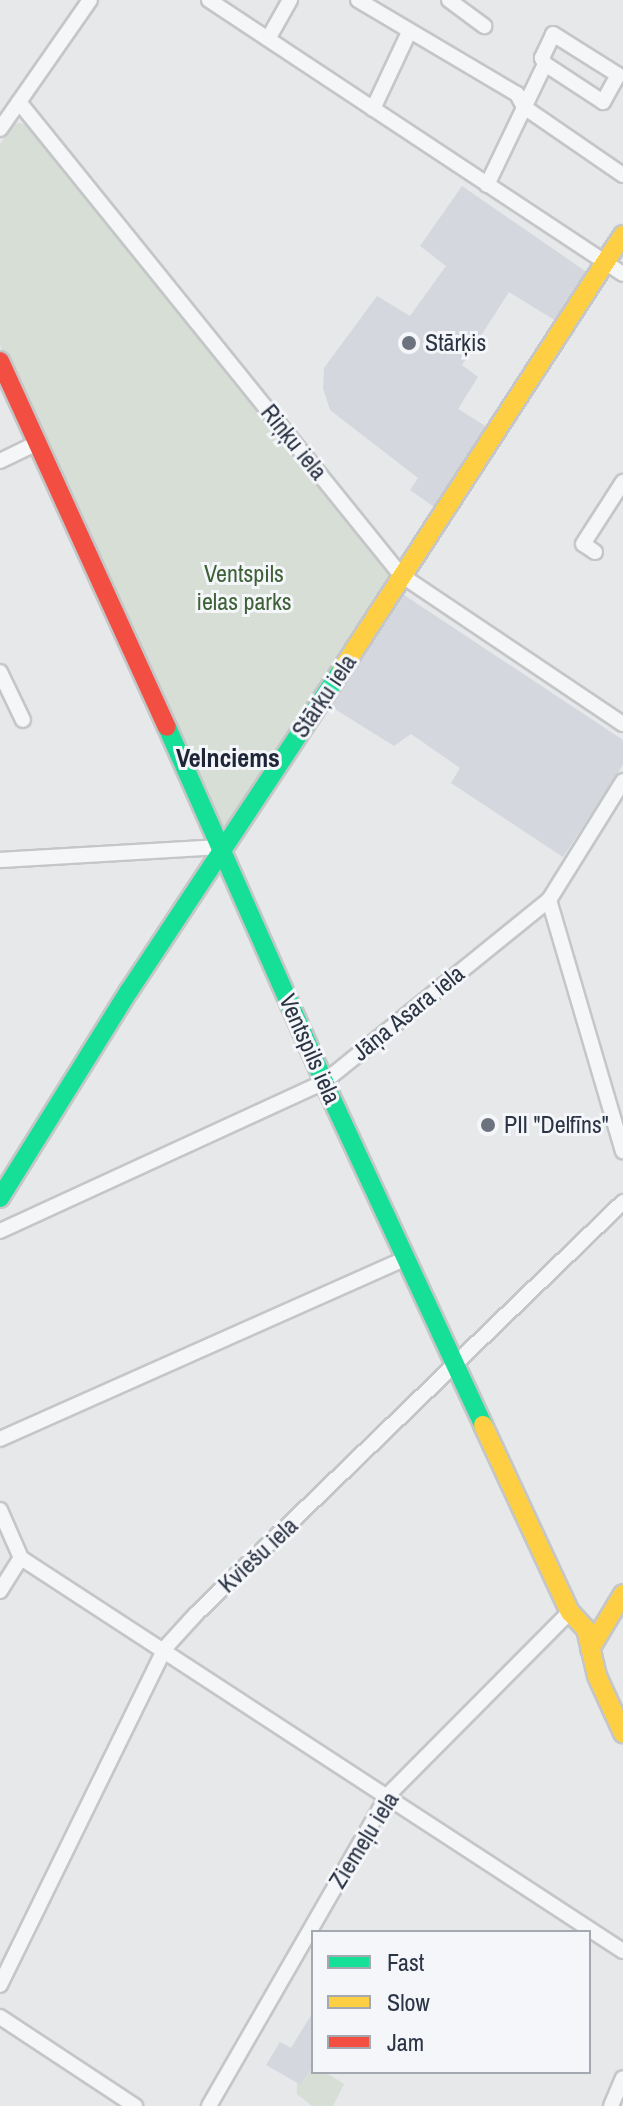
<!DOCTYPE html>
<html>
<head>
<meta charset="utf-8">
<style>
	body { margin:0 }
	#map { position:relative; width:623px; height:2106px; overflow:hidden; background:#e6e8ea; font-family:"Archivo Narrow",sans-serif }
	div>[style] { position:absolute }
	.built>* { inset:0; background:#d4d7dd }
	.green>* { inset:0; background:#d6ded6 }
	.roads { filter:drop-shadow(2px 0 #c4c6c8) drop-shadow(-2px 0 #c4c6c8) drop-shadow(0 2px #c4c6c8) drop-shadow(0 -2px #c4c6c8) }
	.street>* { height:14px; margin:-7px; padding:0 7px; transform-origin:7px; border-radius:7px; background:#f5f6f7 }
	.fast>* { height:18px; margin:-9px; padding:0 9px; transform-origin:9px; border-radius:9px; background:#16e098 }
	.slow>* { height:18px; margin:-9px; padding:0 9px; transform-origin:9px; border-radius:9px; background:#ffcf43 }
	.jam>* { height:18px; margin:-9px; padding:0 9px; transform-origin:9px; border-radius:9px; background:#f24e42 }
	.dots>* { width:22px; height:22px; translate:-50% -50%; box-sizing:border-box; border:4px solid #f4f6f9; border-radius:50% }
	span { translate:-50% -50%; white-space:nowrap; text-align:center; line-height:1.15; -webkit-text-stroke:6px #f4f6f9; paint-order:stroke }
	.poi-label { font-size:24px; color:#2b3445 }
	.left { translate:0 -50%; text-align:left }
	.street-label { font-size:24px; color:#2b3445 }
	.park-label { font-size:24px; color:#3f6138 }
	.neighbourhood-label { font-size:26px; color:#1d2536; font-weight:700 }
	.legend { position:absolute; left:311px; top:1930px; width:280px; height:144px; box-sizing:border-box; background:#f4f6f9; border:2px solid #a4a8b1; margin:0; padding:10px 14px; list-style:none; font-size:24px; color:#2b3445 }
	.legend li { display:flex; align-items:center; gap:16px; height:40px }
	.legend b { width:40px; border:2px solid #a4a8b1 }
</style>
</head>
<body>
<div id="map">
	<div class="built">
		<i style="clip-path:polygon(462px 186px,588px 273px,556px 321px,509px 292px,462px 365px,478px 377px,458px 409px,487px 427px,434px 507px,410px 490px,418px 478px,330px 410px,323px 388px,324px 368px,377px 296px,410px 316px,446px 266px,420px 246px)"></i>
		<i style="clip-path:polygon(404px 595px,623px 740px,623px 765px,563px 857px,451px 783px,460px 768px,411px 734px,394px 746px,330px 706px)"></i>
		<i style="clip-path:polygon(313px 2012px,313px 2066px,301px 2085px,266px 2065px,280px 2042px,291px 2048px)"></i>
	</div>
	<div class="green">
		<i style="clip-path:polygon(20px 123px,27px 125px,391px 578px,229px 826px,224px 829px,0 345px,0 144px,14px 124px)"></i>
		<i style="clip-path:polygon(313px 2066px,313px 2072px,325px 2072px,344px 2084px,333px 2106px,312px 2106px,297px 2094px,297px 2082px,302px 2084px)"></i>
	</div>
	<div class="roads">
		<div class="street">
			<i style="left:209px;top:0;width:496px;rotate:33.5deg"></i>
			<i style="left:358px;top:0;width:185px;rotate:30.6deg"></i>
			<i style="left:517px;top:94px;width:15px;rotate:62deg"></i>
			<i style="left:524px;top:107px;width:120px;rotate:34.5deg"></i>
			<i style="left:449px;top:0;width:44px;rotate:36.6deg"></i>
			<i style="left:268px;top:39px;width:45px;rotate:-60.6deg"></i>
			<i style="left:19px;top:102px;width:608px;rotate:51.08deg"></i>
			<i style="left:401px;top:575px;width:267px;rotate:33.9deg"></i>
			<i style="left:373px;top:109px;width:85px;rotate:-64.9deg"></i>
			<i style="left:0;top:129px;width:157px;rotate:-55.1deg"></i>
			<i style="left:487px;top:185px;width:134px;rotate:-64.4deg"></i>
			<i style="left:545px;top:64px;width:7px;rotate:-117deg"></i>
			<i style="left:542px;top:58px;width:26px;rotate:-65deg"></i>
			<i style="left:553px;top:34px;width:77px;rotate:32.2deg"></i>
			<i style="left:618px;top:75px;width:31px;rotate:119deg"></i>
			<i style="left:603px;top:102px;width:69px;rotate:-146.8deg"></i>
			<i style="left:0;top:461px;width:41px;rotate:-25.9deg"></i>
			<i style="left:595px;top:552px;width:14px;rotate:-146deg"></i>
			<i style="left:583px;top:544px;width:74px;rotate:-57.2deg"></i>
			<i style="left:0;top:672px;width:53px;rotate:64.4deg"></i>
			<i style="left:0;top:860px;width:222px;rotate:-3.4deg"></i>
			<i style="left:549px;top:900px;width:262px;rotate:73.6deg"></i>
			<i style="left:0;top:1231px;width:357px;rotate:-24.7deg"></i>
			<i style="left:324px;top:1082px;width:289px;rotate:-39deg"></i>
			<i style="left:549px;top:900px;width:140px;rotate:-58.1deg"></i>
			<i style="left:0;top:1439px;width:445px;rotate:-24deg"></i>
			<i style="left:0;top:1510px;width:52px;rotate:66.4deg"></i>
			<i style="left:21px;top:1558px;width:719px;rotate:33.14deg"></i>
			<i style="left:0;top:1591px;width:39px;rotate:-58deg"></i>
			<i style="left:0;top:1985px;width:375px;rotate:-63.9deg"></i>
			<i style="left:165px;top:1648px;width:47px;rotate:-47.6deg"></i>
			<i style="left:197px;top:1613px;width:592px;rotate:-43.97deg"></i>
			<i style="left:0;top:2017px;width:162px;rotate:33.4deg"></i>
			<i style="left:209px;top:2106px;width:357px;rotate:-60.1deg"></i>
			<i style="left:387px;top:1796px;width:260px;rotate:-45.2deg"></i>
			<i style="left:611px;top:2106px;width:30px;rotate:-67deg"></i>
		</div>
		<div class="fast">
			<i style="left:167px;top:727px;width:388px;rotate:66.1deg"></i>
			<i style="left:324px;top:1082px;width:378px;rotate:65.1deg"></i>
			<i style="left:0;top:1198px;width:244px;rotate:-58.1deg"></i>
			<i style="left:129px;top:991px;width:386px;rotate:-56.5deg"></i>
		</div>
		<div class="slow">
			<i style="left:342px;top:669px;width:517px;rotate:-57.08deg"></i>
			<i style="left:483px;top:1425px;width:206px;rotate:65.1deg"></i>
			<i style="left:570px;top:1612px;width:23px;rotate:47deg"></i>
			<i style="left:586px;top:1629px;width:48px;rotate:76.8deg"></i>
			<i style="left:597px;top:1676px;width:63px;rotate:65.5deg"></i>
			<i style="left:590px;top:1649px;width:64px;rotate:-59deg"></i>
		</div>
		<div class="jam">
			<i style="left:0;top:361px;width:402px;rotate:65.5deg"></i>
		</div>
	</div>
	<div class="dots">
		<i style="left:409px;top:343px;background:#6c737f"></i>
		<i style="left:488px;top:1125px;background:#6c737f"></i>
	</div>
	<div class="poi-label">
		<span class="left" style="left:425px;top:343px">Stārķis</span>
		<span class="left" style="left:504px;top:1125px">PII "Delfīns"</span>
	</div>
	<div class="street-label">
		<span style="left:294px;top:442px;rotate:51deg">Riņķu iela</span>
		<span style="left:324px;top:696px;rotate:-56deg">Stārķu iela</span>
		<span style="left:408px;top:1013px;rotate:-39deg">Jāņa Asara iela</span>
		<span style="left:310px;top:1049px;rotate:66deg">Ventspils iela</span>
		<span style="left:258px;top:1555px;rotate:-43deg">Kviešu iela</span>
		<span style="left:364px;top:1840px;rotate:-58deg">Ziemeļu iela</span>
	</div>
	<div class="park-label">
		<span style="left:244px;top:588px">Ventspils<br>ielas parks</span>
	</div>
	<div class="neighbourhood-label">
		<span style="left:228px;top:758px">Velnciems</span>
	</div>
	<ul class="legend">
	<li><b style="height:10px;background:#16e098"></b>Fast</li>
	<li><b style="height:10px;background:#ffcf43"></b>Slow</li>
	<li><b style="height:10px;background:#f24e42"></b>Jam</li>
	</ul>
</div>
</body>
</html>
